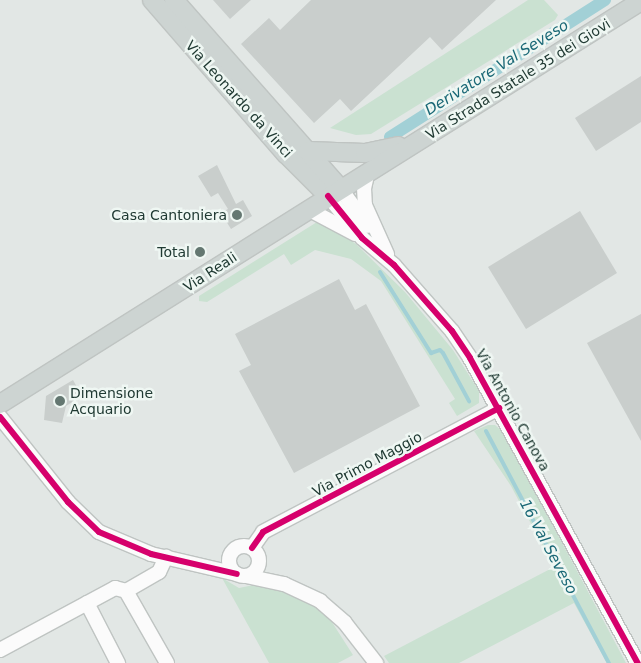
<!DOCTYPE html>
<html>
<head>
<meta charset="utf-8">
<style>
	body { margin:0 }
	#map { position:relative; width:641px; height:663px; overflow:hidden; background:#e2e7e5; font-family:"DejaVu Sans",sans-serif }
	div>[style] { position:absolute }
	.green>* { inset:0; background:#cae1d1 }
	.stream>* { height:4px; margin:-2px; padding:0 2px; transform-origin:2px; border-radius:2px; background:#a2d0d6 }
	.canal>* { height:12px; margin:-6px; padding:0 6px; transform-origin:6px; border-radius:6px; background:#a2d0d6 }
	.building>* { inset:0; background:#c9cecc }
	.roads { filter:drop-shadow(1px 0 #bfc4c2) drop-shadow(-1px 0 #bfc4c2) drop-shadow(0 1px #bfc4c2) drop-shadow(0 -1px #bfc4c2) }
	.minor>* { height:14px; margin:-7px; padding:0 7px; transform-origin:7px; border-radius:7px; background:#fbfbfb }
	.minor>.ring { margin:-7px; padding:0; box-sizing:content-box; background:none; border:14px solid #fbfbfb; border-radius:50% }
	.major>* { height:18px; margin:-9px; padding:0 9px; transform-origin:9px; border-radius:9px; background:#cdd4d2 }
	.cycleway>* { height:6px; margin:-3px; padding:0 3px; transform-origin:3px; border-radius:3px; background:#d6006c }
	.dots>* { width:14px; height:14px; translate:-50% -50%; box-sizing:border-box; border:2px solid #eff7f3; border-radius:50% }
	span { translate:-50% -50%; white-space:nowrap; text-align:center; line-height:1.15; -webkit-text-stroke:5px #eff7f3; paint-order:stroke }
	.street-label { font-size:14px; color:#203a33 }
	.poi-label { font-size:14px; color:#203a33 }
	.right { translate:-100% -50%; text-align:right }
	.left { translate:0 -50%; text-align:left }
	.water-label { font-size:15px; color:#1a6876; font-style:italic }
</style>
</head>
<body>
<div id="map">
	<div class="green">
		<i style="clip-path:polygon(528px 0,544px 0,558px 15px,555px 20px,371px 134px,356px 135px,330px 128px)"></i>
		<i style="clip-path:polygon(317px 222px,336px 229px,357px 245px,405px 292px,453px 350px,479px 391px,479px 403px,457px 416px,449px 403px,455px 399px,381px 281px,351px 259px,315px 250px,291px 265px,284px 254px,207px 302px,199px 301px,199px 296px)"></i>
		<i style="clip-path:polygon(488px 425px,495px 425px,503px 432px,626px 663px,607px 663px,574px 603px,459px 663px,389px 663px,384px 656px,554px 567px,511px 486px,474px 431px)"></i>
		<i style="clip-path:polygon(222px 578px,239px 588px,258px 584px,307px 599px,328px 616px,353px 655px,338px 663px,269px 663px)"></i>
	</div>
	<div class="stream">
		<i style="left:380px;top:272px;width:96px;rotate:57.8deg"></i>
		<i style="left:431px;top:353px;width:9px;rotate:-18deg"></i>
		<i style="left:440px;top:350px;width:4px;rotate:45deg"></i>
		<i style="left:443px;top:353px;width:55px;rotate:61.6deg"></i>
		<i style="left:486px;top:431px;width:263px;rotate:62.1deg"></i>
	</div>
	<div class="canal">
		<i style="left:390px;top:137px;width:255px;rotate:-32.5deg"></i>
	</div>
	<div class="building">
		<i style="clip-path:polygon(213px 0,251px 0,230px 19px)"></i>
		<i style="clip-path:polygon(311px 0,496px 0,442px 50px,430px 37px,351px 111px,340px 99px,314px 123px,241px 44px,269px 18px,280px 30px)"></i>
		<i style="clip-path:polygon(641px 76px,641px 122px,596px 151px,575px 118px)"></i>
		<i style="clip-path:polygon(217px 165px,236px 204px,243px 200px,252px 216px,231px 229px,221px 213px,228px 209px,218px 193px,211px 197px,198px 176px)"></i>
		<i style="clip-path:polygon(580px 211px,617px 273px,526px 329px,488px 267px)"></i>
		<i style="clip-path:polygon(339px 279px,355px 310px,366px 304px,420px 406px,294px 473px,239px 371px,251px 365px,235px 334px)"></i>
		<i style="clip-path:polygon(641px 314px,641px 441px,587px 343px)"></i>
		<i style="clip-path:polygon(73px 380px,82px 396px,66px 406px,62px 423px,44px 420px,46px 396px)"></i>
	</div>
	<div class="roads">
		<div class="minor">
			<i style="left:368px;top:171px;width:17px;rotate:103deg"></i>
			<i style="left:364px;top:188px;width:17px;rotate:87deg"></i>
			<i style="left:365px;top:205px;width:54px;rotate:65.8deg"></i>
			<i style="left:340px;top:188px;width:47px;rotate:53.6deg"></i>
			<i style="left:328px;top:196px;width:54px;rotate:51deg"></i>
			<i style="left:362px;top:238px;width:42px;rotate:40.2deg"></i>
			<i style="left:394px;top:265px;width:88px;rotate:48.7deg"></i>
			<i style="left:452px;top:331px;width:32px;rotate:56deg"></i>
			<i style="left:470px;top:358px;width:348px;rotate:61.2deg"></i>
			<i style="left:308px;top:209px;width:53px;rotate:28deg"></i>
			<i style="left:0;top:417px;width:109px;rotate:51.3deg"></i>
			<i style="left:68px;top:502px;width:43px;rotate:44.1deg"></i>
			<i style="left:99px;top:532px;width:56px;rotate:22.9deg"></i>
			<i style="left:151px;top:554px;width:88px;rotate:13.1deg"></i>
			<i class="ring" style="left:229px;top:546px;width:16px;height:16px"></i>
			<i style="left:252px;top:548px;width:19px;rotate:-55deg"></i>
			<i style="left:263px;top:532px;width:267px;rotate:-27.7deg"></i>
			<i style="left:246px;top:576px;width:39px;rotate:12deg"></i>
			<i style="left:284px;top:584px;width:40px;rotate:25deg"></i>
			<i style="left:320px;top:601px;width:33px;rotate:41deg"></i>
			<i style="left:345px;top:623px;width:51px;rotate:52.2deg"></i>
			<i style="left:126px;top:591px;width:83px;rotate:60.3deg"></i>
			<i style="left:87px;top:603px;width:68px;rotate:62.7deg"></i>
			<i style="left:0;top:650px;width:131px;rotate:-28.3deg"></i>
			<i style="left:115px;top:588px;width:11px;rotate:15deg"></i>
			<i style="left:126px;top:591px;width:38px;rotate:-30deg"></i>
			<i style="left:159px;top:572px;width:17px;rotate:-65deg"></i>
		</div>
		<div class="major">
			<i style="left:152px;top:0;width:204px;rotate:49deg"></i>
			<i style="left:286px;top:154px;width:59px;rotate:45deg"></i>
			<i style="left:174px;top:0;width:251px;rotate:48.6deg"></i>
			<i style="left:308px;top:151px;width:57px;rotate:2deg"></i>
			<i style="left:365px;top:153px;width:34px;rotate:-12deg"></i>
			<i style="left:0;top:404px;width:757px;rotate:-32.16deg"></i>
		</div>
	</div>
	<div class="cycleway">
		<i style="left:328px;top:196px;width:54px;rotate:51deg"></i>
		<i style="left:362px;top:238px;width:42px;rotate:40.2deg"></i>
		<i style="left:394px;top:265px;width:88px;rotate:48.7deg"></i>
		<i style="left:452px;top:331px;width:32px;rotate:56deg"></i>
		<i style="left:470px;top:358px;width:348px;rotate:61.2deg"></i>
		<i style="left:0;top:417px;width:109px;rotate:51.3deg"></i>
		<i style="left:68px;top:502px;width:43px;rotate:44.1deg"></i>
		<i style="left:99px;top:532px;width:56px;rotate:22.9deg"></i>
		<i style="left:151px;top:554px;width:88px;rotate:13.1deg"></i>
		<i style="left:252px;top:548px;width:19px;rotate:-55deg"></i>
		<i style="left:263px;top:532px;width:267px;rotate:-27.7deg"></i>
	</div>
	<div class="dots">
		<i style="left:237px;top:215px;background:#647771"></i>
		<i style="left:200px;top:252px;background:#647771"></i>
		<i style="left:60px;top:401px;background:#647771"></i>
	</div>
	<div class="street-label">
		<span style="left:518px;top:79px;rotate:-32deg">Via Strada Statale 35 dei Giovi</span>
		<span style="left:239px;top:99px;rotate:48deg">Via Leonardo da Vinci</span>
		<span style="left:210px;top:272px;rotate:-33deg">Via Reali</span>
		<span style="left:513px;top:410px;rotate:61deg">Via Antonio Canova</span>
		<span style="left:367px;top:464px;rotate:-28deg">Via Primo Maggio</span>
	</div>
	<div class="poi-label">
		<span class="right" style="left:227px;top:215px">Casa Cantoniera</span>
		<span class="right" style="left:190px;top:252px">Total</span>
		<span class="left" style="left:70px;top:401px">Dimensione<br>Acquario</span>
	</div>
	<div class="water-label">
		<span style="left:497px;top:68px;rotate:-32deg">Derivatore Val Seveso</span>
		<span style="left:548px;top:547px;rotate:62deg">16 Val Seveso</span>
	</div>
</div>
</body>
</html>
